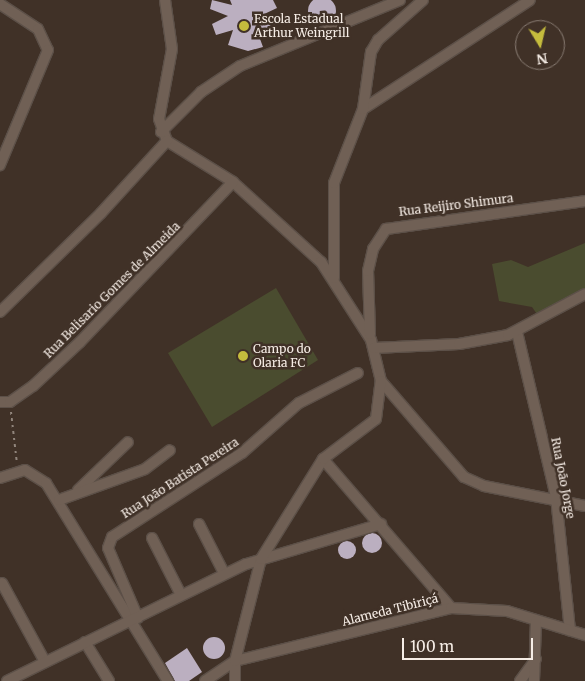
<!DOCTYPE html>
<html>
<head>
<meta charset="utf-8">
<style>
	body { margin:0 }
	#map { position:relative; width:585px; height:681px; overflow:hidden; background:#403127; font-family:Merriweather,serif }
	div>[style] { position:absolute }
	.green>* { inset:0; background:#4a4c2f }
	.building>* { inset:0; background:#bbafc0 }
	.round { border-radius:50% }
	.path>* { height:2px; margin-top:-1px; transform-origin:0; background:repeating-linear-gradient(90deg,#91857c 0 2.5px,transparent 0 6.5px) }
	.roads { filter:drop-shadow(1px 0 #5c5048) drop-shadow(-1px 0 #5c5048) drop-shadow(0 1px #5c5048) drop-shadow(0 -1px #5c5048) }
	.minor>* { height:10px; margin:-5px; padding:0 5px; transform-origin:5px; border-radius:5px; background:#706055 }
	.dots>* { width:14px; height:14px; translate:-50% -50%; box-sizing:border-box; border:2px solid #403127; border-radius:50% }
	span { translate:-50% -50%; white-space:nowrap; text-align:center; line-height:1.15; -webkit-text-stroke:5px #403127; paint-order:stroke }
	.poi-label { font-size:12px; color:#f6ede6 }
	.left { translate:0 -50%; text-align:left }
	.street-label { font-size:12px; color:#f6ede6 }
	.north { position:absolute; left:515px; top:20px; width:50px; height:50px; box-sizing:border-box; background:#403127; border:1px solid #897c73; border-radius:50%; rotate:171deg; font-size:14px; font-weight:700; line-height:20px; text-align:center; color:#f6ede6 }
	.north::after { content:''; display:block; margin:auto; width:18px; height:22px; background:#c5bc3d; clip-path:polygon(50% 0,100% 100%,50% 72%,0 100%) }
	.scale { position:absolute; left:402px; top:638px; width:131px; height:22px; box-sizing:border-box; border:2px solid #f6ede6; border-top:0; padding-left:6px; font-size:15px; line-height:18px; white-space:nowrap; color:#f6ede6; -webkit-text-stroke:4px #403127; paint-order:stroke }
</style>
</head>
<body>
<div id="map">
	<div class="green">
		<i style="clip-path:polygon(585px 243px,585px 292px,539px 317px,532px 307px,499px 301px,492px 264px,511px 260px,528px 267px)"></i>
		<i style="clip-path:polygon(276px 288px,318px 360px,212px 427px,168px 353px)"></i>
	</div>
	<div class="building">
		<i class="round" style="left:308px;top:-3px;width:28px;height:28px"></i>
		<i style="clip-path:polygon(212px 0,232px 5px,230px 0,273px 0,277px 8px,260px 16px,276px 22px,272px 34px,256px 28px,263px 47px,248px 51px,228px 45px,233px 30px,216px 35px,212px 24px,228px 16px,210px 9px)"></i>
		<i class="round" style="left:362px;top:533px;width:20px;height:20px"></i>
		<i class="round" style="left:338px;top:541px;width:18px;height:18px"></i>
		<i class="round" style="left:203px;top:637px;width:22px;height:22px"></i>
		<i style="clip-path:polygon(187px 648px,202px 672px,189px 681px,175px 681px,165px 663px)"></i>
	</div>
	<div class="path">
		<i style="left:11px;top:412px;width:52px;rotate:83.4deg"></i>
	</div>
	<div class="roads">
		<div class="minor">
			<i style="left:165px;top:0;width:49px;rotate:81.9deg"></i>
			<i style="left:172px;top:49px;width:71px;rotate:100.5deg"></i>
			<i style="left:159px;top:119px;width:23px;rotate:70deg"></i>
			<i style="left:167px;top:141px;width:78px;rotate:31.8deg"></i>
			<i style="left:233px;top:182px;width:119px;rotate:42.3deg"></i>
			<i style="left:321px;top:262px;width:93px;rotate:57.3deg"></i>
			<i style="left:371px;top:340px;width:42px;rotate:76.3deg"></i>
			<i style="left:381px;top:381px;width:127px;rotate:49.2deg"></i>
			<i style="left:464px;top:477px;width:22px;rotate:24deg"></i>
			<i style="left:484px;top:486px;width:103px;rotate:11.2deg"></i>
			<i style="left:0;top:4px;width:45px;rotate:33.3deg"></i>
			<i style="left:38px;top:29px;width:23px;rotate:65deg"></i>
			<i style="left:48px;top:50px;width:125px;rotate:112.7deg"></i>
			<i style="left:363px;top:109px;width:199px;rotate:-33.1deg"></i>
			<i style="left:161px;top:132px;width:57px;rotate:-45deg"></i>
			<i style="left:201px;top:92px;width:47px;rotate:-33.7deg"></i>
			<i style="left:240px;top:66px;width:173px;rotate:-22.4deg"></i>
			<i style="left:334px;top:278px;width:95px;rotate:-90deg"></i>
			<i style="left:334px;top:183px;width:79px;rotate:-68.6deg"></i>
			<i style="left:363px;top:109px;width:58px;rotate:-82deg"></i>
			<i style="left:371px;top:52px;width:14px;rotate:-60deg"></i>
			<i style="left:378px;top:40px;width:60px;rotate:-41.6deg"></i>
			<i style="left:0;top:312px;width:141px;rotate:-44.4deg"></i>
			<i style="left:101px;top:213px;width:98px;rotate:-47.5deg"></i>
			<i style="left:517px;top:332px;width:170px;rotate:76.7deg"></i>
			<i style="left:556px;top:497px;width:134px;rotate:84deg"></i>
			<i style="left:370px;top:334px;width:63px;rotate:-91.8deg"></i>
			<i style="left:368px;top:271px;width:23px;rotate:-77deg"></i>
			<i style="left:373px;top:249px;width:24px;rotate:-57deg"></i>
			<i style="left:386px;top:229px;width:201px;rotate:-8deg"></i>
			<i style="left:374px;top:348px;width:85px;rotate:-2.7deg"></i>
			<i style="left:459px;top:344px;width:50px;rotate:-10.4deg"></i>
			<i style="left:508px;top:335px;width:87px;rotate:-28deg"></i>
			<i style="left:0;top:402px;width:10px"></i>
			<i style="left:10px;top:402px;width:28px;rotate:-35deg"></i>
			<i style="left:33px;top:386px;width:64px;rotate:-43.1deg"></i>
			<i style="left:80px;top:342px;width:221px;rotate:-46.3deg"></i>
			<i style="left:323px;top:459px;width:196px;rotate:49.3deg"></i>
			<i style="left:0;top:478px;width:26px;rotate:-18deg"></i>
			<i style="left:25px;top:470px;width:25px;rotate:32deg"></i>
			<i style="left:46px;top:483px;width:233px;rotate:58.4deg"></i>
			<i style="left:78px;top:490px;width:69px;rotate:-43.8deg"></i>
			<i style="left:59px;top:500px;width:91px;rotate:-19.8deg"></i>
			<i style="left:145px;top:469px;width:31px;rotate:-37deg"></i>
			<i style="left:199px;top:524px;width:55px;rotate:63deg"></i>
			<i style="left:152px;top:538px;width:64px;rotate:63deg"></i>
			<i style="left:2px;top:583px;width:88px;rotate:61.4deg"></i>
			<i style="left:138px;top:618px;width:76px;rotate:-113.2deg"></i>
			<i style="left:108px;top:548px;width:12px;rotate:-70deg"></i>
			<i style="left:112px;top:537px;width:155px;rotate:-32.9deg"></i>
			<i style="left:242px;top:453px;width:76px;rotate:-41.3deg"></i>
			<i style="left:299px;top:403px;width:66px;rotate:-27deg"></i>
			<i style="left:85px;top:642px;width:46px;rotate:58.4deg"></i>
			<i style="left:7px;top:681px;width:266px;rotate:-26.1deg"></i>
			<i style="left:246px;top:564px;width:141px;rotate:-16.5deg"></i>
			<i style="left:205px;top:681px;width:36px;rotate:-34deg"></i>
			<i style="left:235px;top:661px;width:222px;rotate:-13.8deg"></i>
			<i style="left:451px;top:608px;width:56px;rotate:3.1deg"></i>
			<i style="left:507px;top:611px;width:82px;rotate:17.1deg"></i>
			<i style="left:235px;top:681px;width:20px;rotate:-90deg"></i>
			<i style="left:235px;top:661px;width:105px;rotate:-75.7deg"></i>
			<i style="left:261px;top:559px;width:118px;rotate:-58.2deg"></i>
			<i style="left:323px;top:459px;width:66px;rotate:-37deg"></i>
			<i style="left:376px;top:419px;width:38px;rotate:-83deg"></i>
			<i style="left:520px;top:681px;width:27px;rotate:-54deg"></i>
			<i style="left:534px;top:681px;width:60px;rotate:-88.1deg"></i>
		</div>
	</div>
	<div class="dots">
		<i style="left:244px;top:26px;background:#c5bc3d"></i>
		<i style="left:243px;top:356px;background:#c5bc3d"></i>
	</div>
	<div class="poi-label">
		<span class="left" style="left:254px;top:26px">Escola Estadual<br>Arthur Weingrill</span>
		<span class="left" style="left:253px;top:356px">Campo do<br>Olaria FC</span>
	</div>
	<div class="street-label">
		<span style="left:456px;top:205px;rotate:-7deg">Rua Reijiro Shimura</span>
		<span style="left:112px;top:290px;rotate:-45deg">Rua Belisario Gomes de Almeida</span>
		<span style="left:180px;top:478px;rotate:-33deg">Rua João Batista Pereira</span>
		<span style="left:563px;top:478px;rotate:79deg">Rua João Jorge</span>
		<span style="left:390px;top:610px;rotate:-14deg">Alameda Tibiriçá</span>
	</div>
	<div class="north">N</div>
	<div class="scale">100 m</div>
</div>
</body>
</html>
